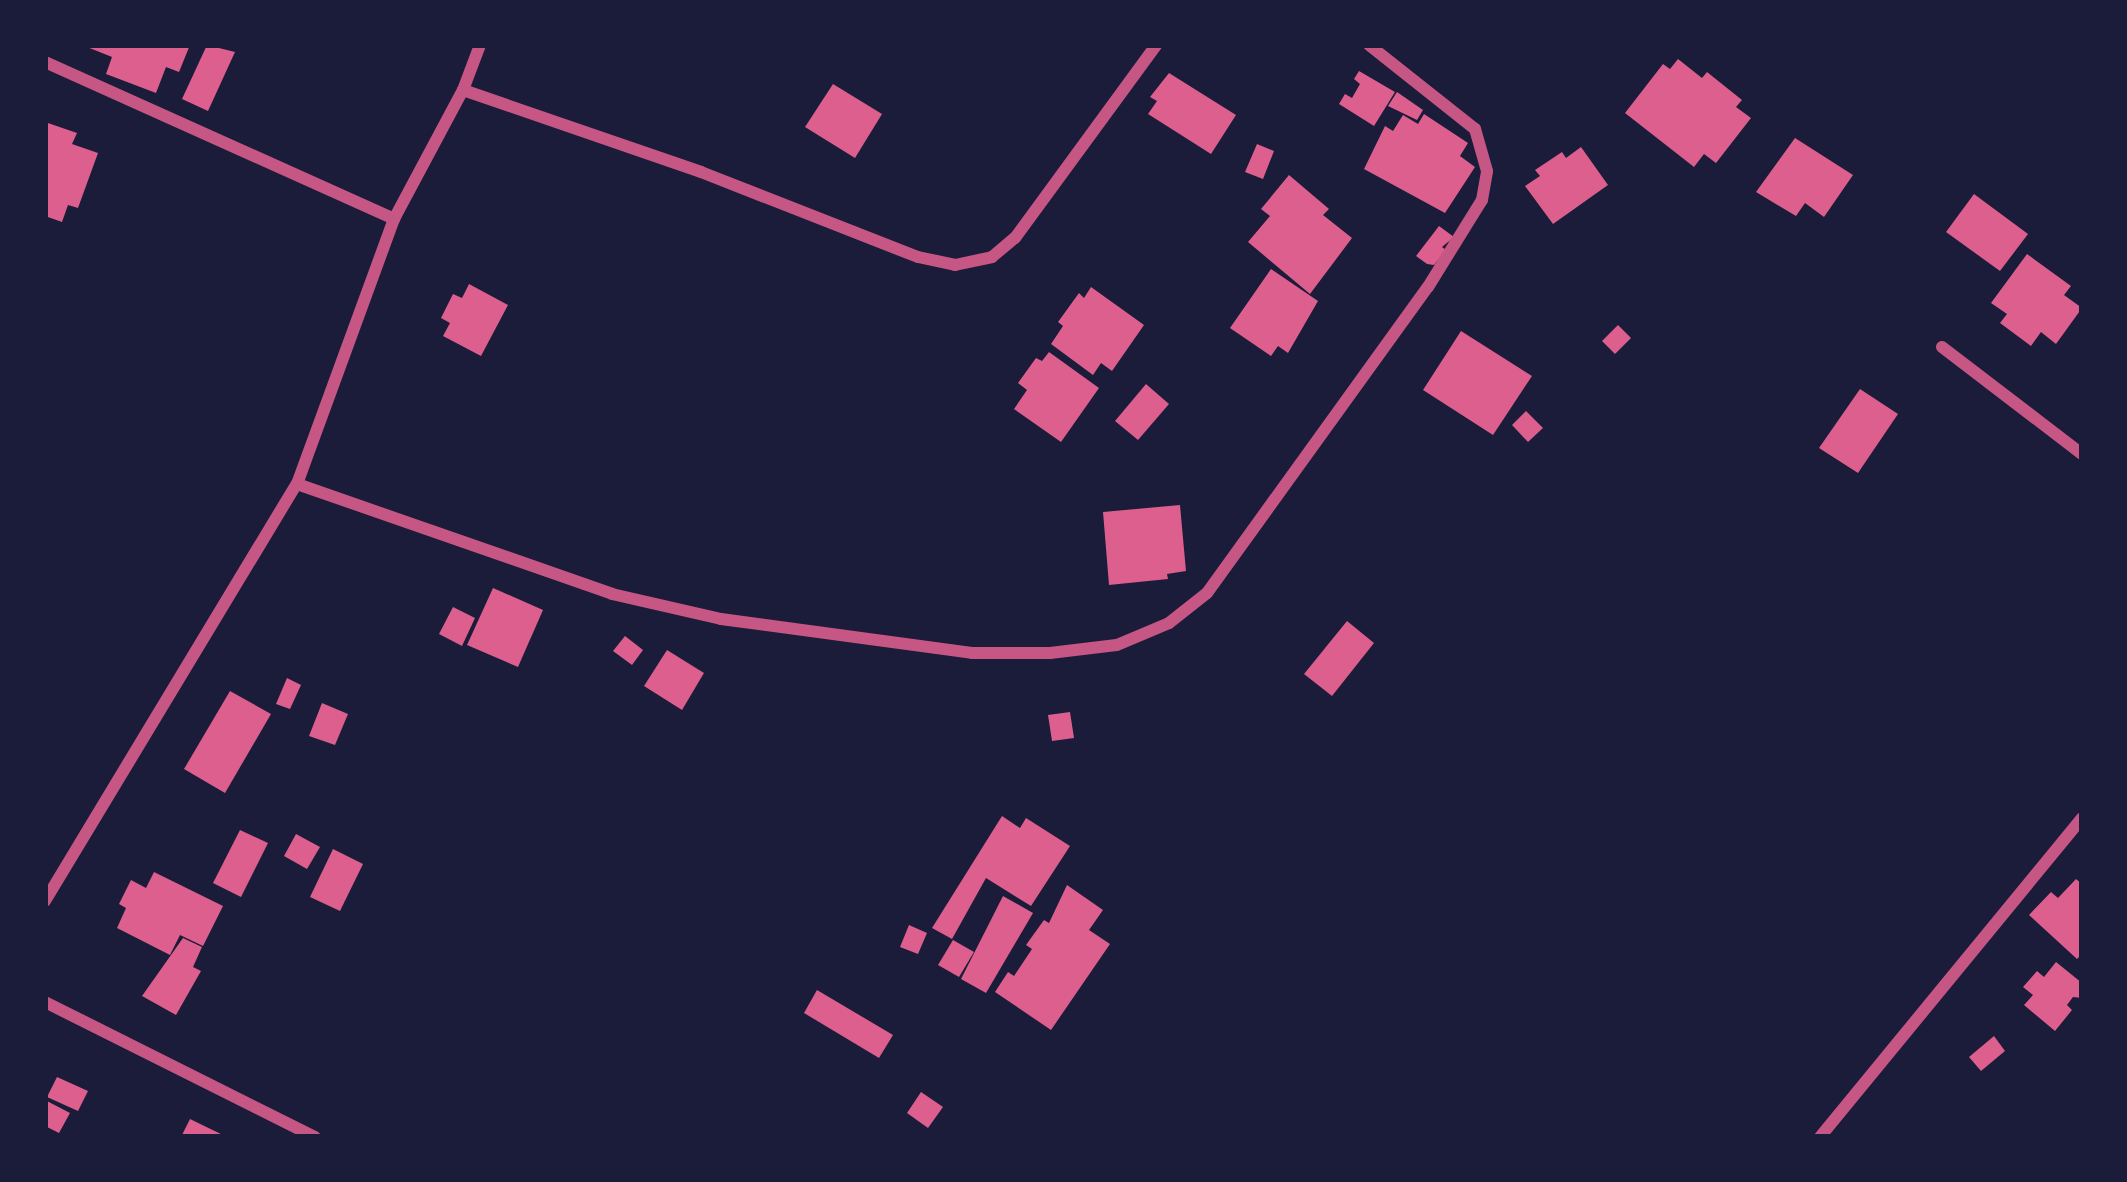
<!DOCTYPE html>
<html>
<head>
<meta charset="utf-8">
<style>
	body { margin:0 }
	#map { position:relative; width:2127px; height:1182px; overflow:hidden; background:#1b1b3a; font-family:Mulish,sans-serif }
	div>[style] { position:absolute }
	.building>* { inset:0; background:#dd5f8e }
	.minor>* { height:12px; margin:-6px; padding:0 6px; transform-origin:6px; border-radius:6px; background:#c65784 }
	span { translate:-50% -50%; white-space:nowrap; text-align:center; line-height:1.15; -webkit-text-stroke:9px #1b1b3a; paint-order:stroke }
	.frame { position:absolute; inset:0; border:48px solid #1b1b3a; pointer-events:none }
</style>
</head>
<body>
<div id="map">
	<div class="building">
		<i style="clip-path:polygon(82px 45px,190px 45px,179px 72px,166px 67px,156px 93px,106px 74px,112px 57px)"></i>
		<i style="clip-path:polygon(207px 45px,235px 52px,208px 111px,182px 99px)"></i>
		<i style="clip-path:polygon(1678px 59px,1702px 78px,1707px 72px,1742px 100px,1736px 107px,1751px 118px,1716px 163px,1704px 154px,1694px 167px,1625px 113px,1663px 64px,1670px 69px)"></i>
		<i style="clip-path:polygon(1359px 71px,1395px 92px,1374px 126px,1339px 104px,1345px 94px,1352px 98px,1360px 84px,1354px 79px)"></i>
		<i style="clip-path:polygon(1169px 73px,1236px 115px,1211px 154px,1148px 114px,1157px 101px,1150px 97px)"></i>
		<i style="clip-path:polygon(833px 84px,882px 114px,855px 158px,805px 127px)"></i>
		<i style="clip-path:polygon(1397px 92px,1423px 110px,1417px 120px,1388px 106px)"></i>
		<i style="clip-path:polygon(1424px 114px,1468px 143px,1460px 156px,1475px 167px,1445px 213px,1364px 169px,1385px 126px,1393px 131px,1403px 115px,1418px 124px)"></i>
		<i style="clip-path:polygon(45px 122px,77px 133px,72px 144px,98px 153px,78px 208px,68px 205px,62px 222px,45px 216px)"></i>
		<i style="clip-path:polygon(1795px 138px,1853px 175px,1824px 217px,1805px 203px,1796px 216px,1756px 192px)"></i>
		<i style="clip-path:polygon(1257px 144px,1274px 151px,1263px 179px,1245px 172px)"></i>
		<i style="clip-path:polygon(1581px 147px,1608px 185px,1553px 224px,1525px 186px,1540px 176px,1535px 170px,1562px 152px,1566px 158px)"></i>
		<i style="clip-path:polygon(1289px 175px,1329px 209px,1323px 215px,1352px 238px,1310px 294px,1248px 242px,1270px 216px,1261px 209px)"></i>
		<i style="clip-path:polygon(1974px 194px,2028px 234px,2000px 271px,1946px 232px)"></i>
		<i style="clip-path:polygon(1439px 226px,1454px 237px,1442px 247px,1446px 250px,1434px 265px,1427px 264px,1416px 256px)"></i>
		<i style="clip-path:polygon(2027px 254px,2071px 286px,2064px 295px,2082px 308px,2056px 344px,2041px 332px,2031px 346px,2000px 323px,2007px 314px,1991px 303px)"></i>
		<i style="clip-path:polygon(1271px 269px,1318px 301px,1288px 353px,1278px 346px,1271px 356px,1230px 328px)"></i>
		<i style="clip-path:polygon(469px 284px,508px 305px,481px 356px,443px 336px,450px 323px,441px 318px,453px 294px,462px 298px)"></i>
		<i style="clip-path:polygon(1091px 287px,1144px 325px,1112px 371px,1101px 363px,1093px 375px,1051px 344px,1063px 326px,1058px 322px,1079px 293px,1084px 298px)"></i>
		<i style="clip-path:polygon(1618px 325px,1631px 338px,1615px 354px,1602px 341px)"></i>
		<i style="clip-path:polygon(1461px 331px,1532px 376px,1493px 435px,1423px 390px)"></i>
		<i style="clip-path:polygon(1049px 352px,1099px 388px,1061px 442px,1014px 409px,1027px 390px,1018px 383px,1036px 358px,1042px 361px)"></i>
		<i style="clip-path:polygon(1146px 384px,1169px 404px,1138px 440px,1115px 421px)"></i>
		<i style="clip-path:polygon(1860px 389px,1898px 414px,1858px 473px,1819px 448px)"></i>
		<i style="clip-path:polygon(1526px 411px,1543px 428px,1528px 442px,1512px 425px)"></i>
		<i style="clip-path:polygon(1180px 505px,1186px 571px,1167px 574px,1168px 579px,1109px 585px,1103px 512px)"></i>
		<i style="clip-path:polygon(493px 588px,543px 610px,518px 667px,467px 645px)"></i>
		<i style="clip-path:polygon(453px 607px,475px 618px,462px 646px,439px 634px)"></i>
		<i style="clip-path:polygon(1347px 621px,1374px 643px,1332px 696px,1304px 674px)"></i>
		<i style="clip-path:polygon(625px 636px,643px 650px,632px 665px,613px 651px)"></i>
		<i style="clip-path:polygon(667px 650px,704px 673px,682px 710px,644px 686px)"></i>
		<i style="clip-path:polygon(287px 678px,301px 685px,290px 709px,276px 704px)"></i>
		<i style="clip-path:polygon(230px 691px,271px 714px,225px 793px,184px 769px)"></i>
		<i style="clip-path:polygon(322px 703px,348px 714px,335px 745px,309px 736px)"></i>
		<i style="clip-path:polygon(1070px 712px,1074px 738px,1052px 741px,1048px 715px)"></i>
		<i style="clip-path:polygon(1002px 816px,1020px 828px,1026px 818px,1070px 846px,1031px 906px,986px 878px,952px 939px,932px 928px)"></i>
		<i style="clip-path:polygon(240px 830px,268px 843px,241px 897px,213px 883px)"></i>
		<i style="clip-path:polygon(296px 834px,320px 847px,307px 869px,284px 856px)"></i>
		<i style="clip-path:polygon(333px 849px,363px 864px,340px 911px,310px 897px)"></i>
		<i style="clip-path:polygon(154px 872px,223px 906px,203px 946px,180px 935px,170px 955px,117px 928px,126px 908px,119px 904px,131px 880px,146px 888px)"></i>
		<i style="clip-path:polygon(2076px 879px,2082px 884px,2082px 954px,2077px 959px,2029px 915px,2051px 892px,2058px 898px)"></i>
		<i style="clip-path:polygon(1067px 885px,1103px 910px,1089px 930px,1110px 944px,1051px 1030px,995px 992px,1008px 972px,1014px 976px,1032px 949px,1026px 945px,1044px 920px,1049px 923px)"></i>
		<i style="clip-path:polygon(1003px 896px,1033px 913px,986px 993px,961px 979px)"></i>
		<i style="clip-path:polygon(909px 925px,927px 933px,918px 954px,900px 947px)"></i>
		<i style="clip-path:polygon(183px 938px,202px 947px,193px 967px,201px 971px,176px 1015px,142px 996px)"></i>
		<i style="clip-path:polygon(953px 940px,974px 952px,959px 977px,938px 965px)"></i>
		<i style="clip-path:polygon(2056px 962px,2082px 983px,2082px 998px,2073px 997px,2067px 1005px,2072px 1010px,2055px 1031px,2024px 1005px,2033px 995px,2023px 987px,2037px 971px,2044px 977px)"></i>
		<i style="clip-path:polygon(817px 990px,893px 1035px,879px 1058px,804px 1013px)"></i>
		<i style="clip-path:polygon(1994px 1036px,2005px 1051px,1981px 1071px,1969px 1057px)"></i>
		<i style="clip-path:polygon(57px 1077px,88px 1091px,78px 1111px,47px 1097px)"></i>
		<i style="clip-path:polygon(921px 1092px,943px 1107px,928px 1128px,907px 1113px)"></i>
		<i style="clip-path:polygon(45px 1100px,70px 1113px,59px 1133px,45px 1126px)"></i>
		<i style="clip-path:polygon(190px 1119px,227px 1137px,181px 1137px)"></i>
	</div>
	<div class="minor">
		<i style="left:45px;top:62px;width:383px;rotate:24.2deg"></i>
		<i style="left:463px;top:90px;width:252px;rotate:19deg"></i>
		<i style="left:701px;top:172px;width:233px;rotate:21.4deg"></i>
		<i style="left:918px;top:257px;width:38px;rotate:12deg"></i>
		<i style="left:955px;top:265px;width:38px;rotate:-12deg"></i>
		<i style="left:992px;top:257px;width:30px;rotate:-40deg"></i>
		<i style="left:1015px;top:238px;width:239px;rotate:-53.8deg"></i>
		<i style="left:1942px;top:347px;width:176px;rotate:37.4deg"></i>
		<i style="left:297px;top:484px;width:334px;rotate:19.2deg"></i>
		<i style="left:612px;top:594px;width:112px;rotate:12.9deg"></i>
		<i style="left:721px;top:619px;width:253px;rotate:7.7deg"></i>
		<i style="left:972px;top:653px;width:78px"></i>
		<i style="left:1050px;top:653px;width:67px;rotate:-6.8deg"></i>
		<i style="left:1117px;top:645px;width:56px;rotate:-22.9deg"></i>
		<i style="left:1169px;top:623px;width:48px;rotate:-38.3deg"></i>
		<i style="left:1207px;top:593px;width:377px;rotate:-54.2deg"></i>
		<i style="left:1428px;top:287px;width:102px;rotate:-58.2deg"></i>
		<i style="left:1482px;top:200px;width:29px;rotate:-80deg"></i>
		<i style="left:1487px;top:171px;width:44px;rotate:-105.9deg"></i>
		<i style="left:1475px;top:129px;width:135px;rotate:-141.6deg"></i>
		<i style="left:45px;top:901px;width:487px;rotate:-58.9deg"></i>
		<i style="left:297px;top:484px;width:282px;rotate:-69.9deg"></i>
		<i style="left:394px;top:219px;width:146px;rotate:-61.9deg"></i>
		<i style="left:463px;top:90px;width:48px;rotate:-69.3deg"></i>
		<i style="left:45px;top:1002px;width:302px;rotate:26.6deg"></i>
		<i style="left:1820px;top:1137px;width:413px;rotate:-50.6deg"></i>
	</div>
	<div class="frame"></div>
</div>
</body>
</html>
